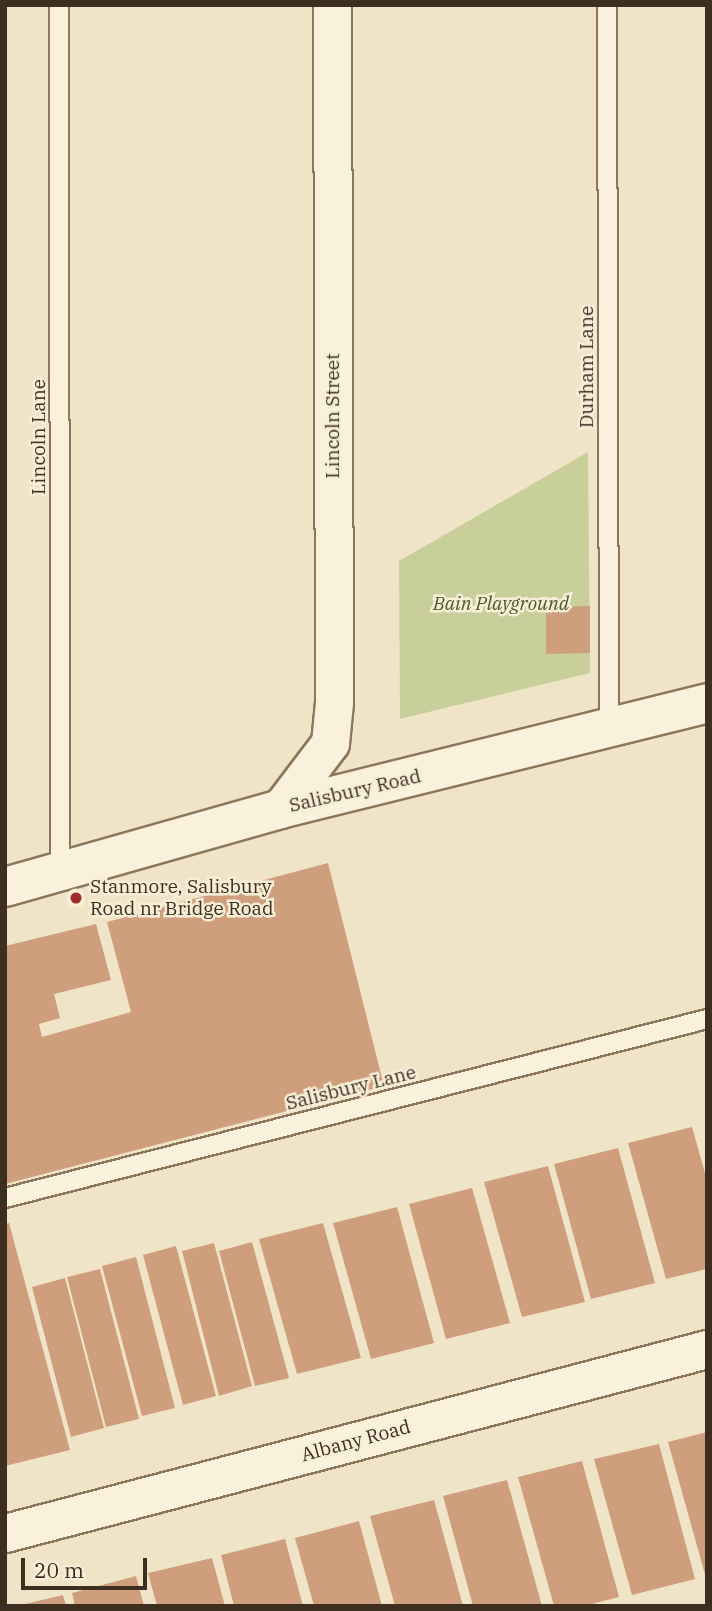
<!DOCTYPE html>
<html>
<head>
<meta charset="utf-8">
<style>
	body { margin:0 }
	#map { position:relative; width:712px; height:1611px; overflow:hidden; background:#f0e4c8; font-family:"IBM Plex Serif",serif }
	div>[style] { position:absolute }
	.green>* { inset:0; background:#c9cf9b }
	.building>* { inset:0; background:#cf9f7d }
	.roads { filter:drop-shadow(2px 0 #8d765c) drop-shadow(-2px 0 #8d765c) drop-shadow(0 2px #8d765c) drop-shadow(0 -2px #8d765c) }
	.lane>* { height:18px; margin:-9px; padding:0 9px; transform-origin:9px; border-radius:9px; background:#faf1dc }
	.street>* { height:37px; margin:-18.5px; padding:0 18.5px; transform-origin:18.5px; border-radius:18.5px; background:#faf1dc }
	.secondary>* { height:38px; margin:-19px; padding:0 19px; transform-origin:19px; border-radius:19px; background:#faf1dc }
	.dots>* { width:19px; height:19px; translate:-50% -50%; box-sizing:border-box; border:4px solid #f7eed8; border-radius:50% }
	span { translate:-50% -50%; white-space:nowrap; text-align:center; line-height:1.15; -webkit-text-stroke:5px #f7eed8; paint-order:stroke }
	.street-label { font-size:19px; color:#3d2e20 }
	.park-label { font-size:19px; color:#4d5a26; font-style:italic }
	.poi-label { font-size:19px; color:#3d2e20 }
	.left { translate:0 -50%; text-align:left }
	.frame { position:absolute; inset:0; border:7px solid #3d2e20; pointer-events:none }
	.scale { position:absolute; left:21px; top:1558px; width:126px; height:32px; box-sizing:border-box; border:4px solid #3d2e20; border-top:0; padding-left:9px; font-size:21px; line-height:24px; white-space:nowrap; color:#3d2e20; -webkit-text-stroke:5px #f7eed8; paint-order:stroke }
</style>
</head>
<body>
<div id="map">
	<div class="green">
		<i style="clip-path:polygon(588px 452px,590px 673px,400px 719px,399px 561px)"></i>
	</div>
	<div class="building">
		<i style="clip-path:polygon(590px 606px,590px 653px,546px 654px,546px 607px)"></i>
		<i style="clip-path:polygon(328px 863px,384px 1086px,5px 1184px,5px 946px,96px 924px,111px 980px,54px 994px,60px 1018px,39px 1024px,42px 1037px,131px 1012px,107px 922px)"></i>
		<i style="clip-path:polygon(692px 1127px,707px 1180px,707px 1269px,666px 1279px,628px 1143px)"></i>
		<i style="clip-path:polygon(618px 1148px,655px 1283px,591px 1299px,554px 1164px)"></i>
		<i style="clip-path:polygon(548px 1166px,585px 1302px,522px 1317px,484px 1182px)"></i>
		<i style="clip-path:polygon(472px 1188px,510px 1323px,446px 1339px,409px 1204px)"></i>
		<i style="clip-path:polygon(397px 1207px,434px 1343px,371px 1359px,333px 1223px)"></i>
		<i style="clip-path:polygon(9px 1223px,70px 1450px,5px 1466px,5px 1224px)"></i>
		<i style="clip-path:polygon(323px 1223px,361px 1358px,297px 1374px,259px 1239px)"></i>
		<i style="clip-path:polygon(252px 1242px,289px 1378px,255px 1386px,219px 1251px)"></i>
		<i style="clip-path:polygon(214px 1243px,252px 1386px,219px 1396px,182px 1251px)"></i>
		<i style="clip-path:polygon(176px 1246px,216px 1396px,183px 1405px,143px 1255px)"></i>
		<i style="clip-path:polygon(136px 1257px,175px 1408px,142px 1416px,102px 1266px)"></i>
		<i style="clip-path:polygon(100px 1269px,139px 1419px,106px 1427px,67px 1277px)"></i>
		<i style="clip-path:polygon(65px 1278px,104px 1428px,71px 1437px,32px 1287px)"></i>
		<i style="clip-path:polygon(707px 1432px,707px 1578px,706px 1578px,668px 1442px)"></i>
		<i style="clip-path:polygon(659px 1444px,695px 1579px,632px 1595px,594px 1459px)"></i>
		<i style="clip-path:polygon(582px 1461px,619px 1597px,584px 1606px,554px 1606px,518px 1477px)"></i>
		<i style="clip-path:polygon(507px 1480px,542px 1606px,473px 1606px,443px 1496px)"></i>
		<i style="clip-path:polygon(434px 1500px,463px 1606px,395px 1606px,370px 1516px)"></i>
		<i style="clip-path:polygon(359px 1521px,382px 1606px,314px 1606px,295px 1538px)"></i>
		<i style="clip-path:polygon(285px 1539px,303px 1606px,234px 1606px,221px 1555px)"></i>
		<i style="clip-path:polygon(212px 1558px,225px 1606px,157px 1606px,148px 1573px)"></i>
		<i style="clip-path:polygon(136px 1576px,144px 1606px,75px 1606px,72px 1593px)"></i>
		<i style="clip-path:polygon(63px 1595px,66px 1606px,21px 1606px,21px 1605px)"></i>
	</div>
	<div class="roads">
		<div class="lane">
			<i style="left:59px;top:5px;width:864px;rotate:89.93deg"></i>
			<i style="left:607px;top:5px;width:723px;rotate:89.84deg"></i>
			<i style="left:5px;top:1198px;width:724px;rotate:-14.3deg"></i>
		</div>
		<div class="street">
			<i style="left:280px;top:809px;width:83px;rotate:-52.9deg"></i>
			<i style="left:330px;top:743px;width:41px;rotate:-84.4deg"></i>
			<i style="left:334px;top:702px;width:697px;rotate:-90.16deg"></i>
			<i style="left:5px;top:1533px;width:726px;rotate:-14.69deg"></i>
		</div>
		<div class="secondary">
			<i style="left:5px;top:887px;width:286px;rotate:-15.8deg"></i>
			<i style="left:280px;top:809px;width:440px;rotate:-13.9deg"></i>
		</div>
	</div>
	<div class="dots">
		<i style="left:76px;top:898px;background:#9e2a2b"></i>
	</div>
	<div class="street-label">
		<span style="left:587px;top:367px;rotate:-90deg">Durham Lane</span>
		<span style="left:333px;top:416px;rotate:-90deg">Lincoln Street</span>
		<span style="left:39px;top:437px;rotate:-90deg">Lincoln Lane</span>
		<span style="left:355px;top:791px;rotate:-13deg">Salisbury Road</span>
		<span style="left:351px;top:1088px;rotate:-14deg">Salisbury Lane</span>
		<span style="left:356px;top:1441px;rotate:-15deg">Albany Road</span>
	</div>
	<div class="park-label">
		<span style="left:501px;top:604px">Bain Playground</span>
	</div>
	<div class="poi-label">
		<span class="left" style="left:90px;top:898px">Stanmore, Salisbury<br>Road nr Bridge Road</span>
	</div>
	<div class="frame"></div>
	<div class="scale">20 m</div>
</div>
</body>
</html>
